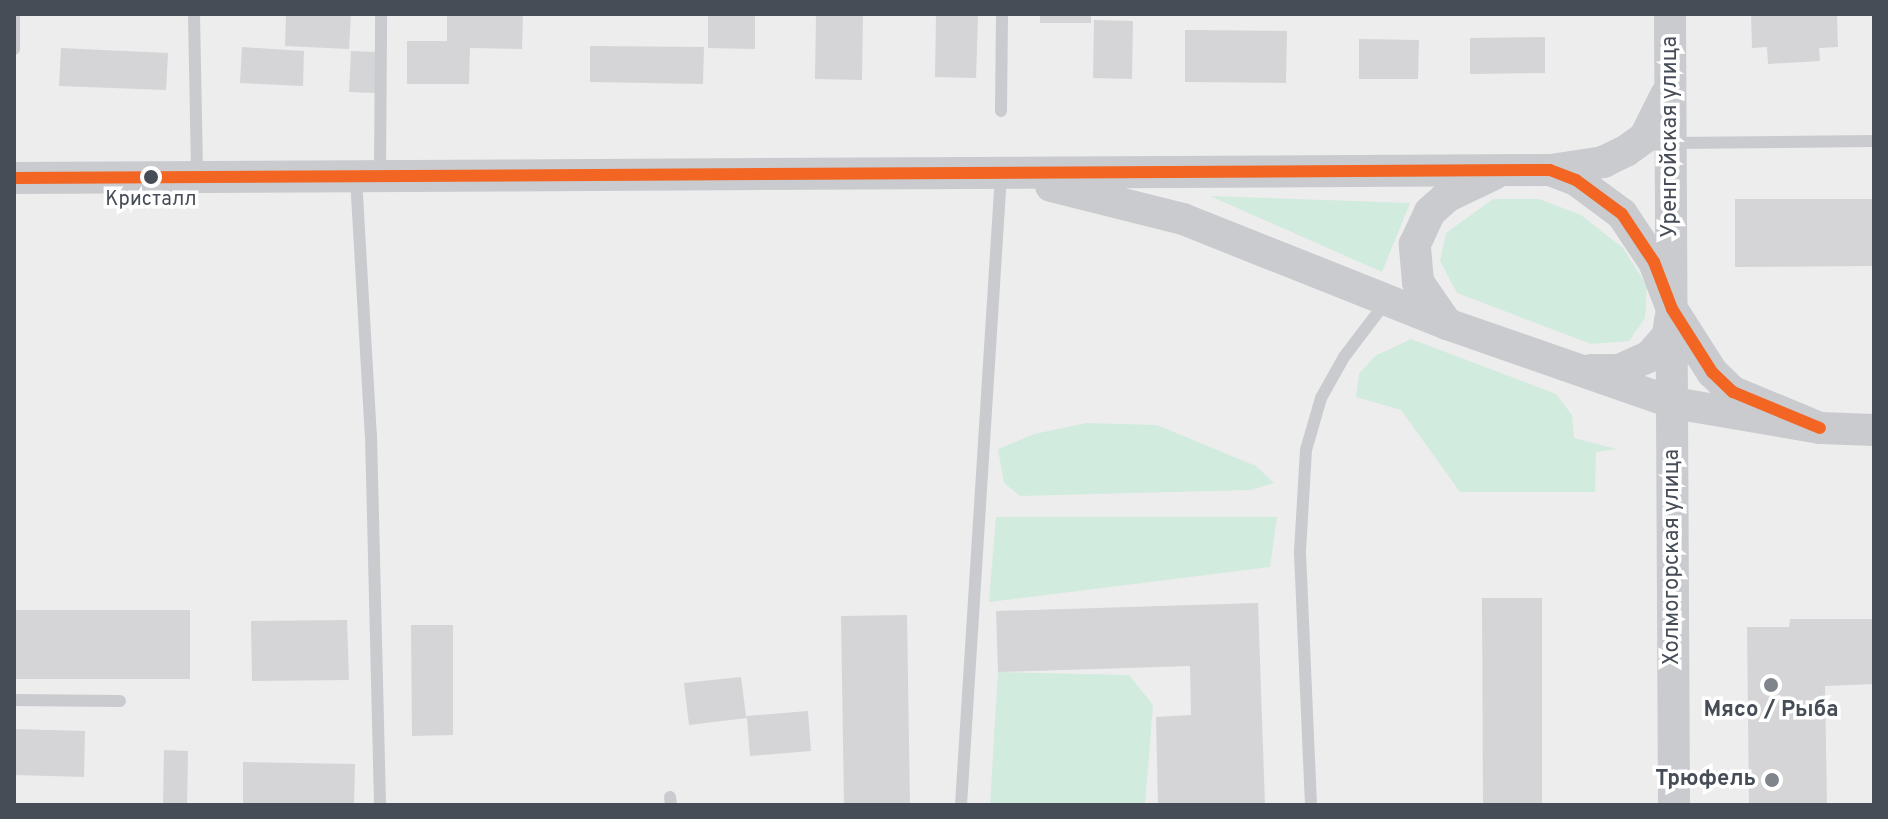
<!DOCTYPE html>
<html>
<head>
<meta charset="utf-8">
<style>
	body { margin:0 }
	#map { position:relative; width:1888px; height:819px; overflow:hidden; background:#ededed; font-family:Overpass,sans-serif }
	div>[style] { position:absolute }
	.green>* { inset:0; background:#d2ebdf }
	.building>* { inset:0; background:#d5d5d7 }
	.service>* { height:12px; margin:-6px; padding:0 6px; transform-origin:6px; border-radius:6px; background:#c9cbce }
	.tertiary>* { height:32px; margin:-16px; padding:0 16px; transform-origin:16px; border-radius:16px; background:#c9cbce }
	.bus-1>* { height:12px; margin:-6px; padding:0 6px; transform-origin:6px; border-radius:6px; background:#f26522 }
	.dots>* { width:22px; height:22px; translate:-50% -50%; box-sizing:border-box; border:4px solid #fff; border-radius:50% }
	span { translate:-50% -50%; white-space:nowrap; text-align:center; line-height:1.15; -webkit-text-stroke:7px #fff; paint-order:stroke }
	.bus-label { font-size:20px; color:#464d57 }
	.street-label { font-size:22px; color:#464d57 }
	.poi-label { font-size:22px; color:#464d57; font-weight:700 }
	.right { translate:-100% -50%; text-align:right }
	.frame { position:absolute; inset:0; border:16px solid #464d57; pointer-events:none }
</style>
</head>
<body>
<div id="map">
	<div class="green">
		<i style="clip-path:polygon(1210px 196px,1410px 203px,1382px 272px)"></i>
		<i style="clip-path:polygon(1493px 199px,1539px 199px,1581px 215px,1623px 248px,1647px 286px,1645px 318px,1629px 341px,1591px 344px,1457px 293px,1440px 261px,1446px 233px)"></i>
		<i style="clip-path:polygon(1411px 339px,1556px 394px,1572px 415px,1574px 438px,1617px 449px,1596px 452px,1595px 492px,1460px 492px,1401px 410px,1356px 397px,1359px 374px,1375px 356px)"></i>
		<i style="clip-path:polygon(1086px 423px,1157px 425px,1256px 466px,1274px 483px,1251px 490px,1020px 496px,1004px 483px,998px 449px,1034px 434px)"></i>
		<i style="clip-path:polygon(996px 517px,1277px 517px,1270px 567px,989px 602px)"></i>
		<i style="clip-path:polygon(998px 672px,1129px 675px,1153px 705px,1145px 805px,990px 805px)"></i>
	</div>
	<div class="building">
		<i style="clip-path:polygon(286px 14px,351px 14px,349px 49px,285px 46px)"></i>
		<i style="clip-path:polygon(447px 14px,523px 14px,522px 49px,470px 48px,469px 84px,407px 84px,407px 41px,447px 41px)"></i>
		<i style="clip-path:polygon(708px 14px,755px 14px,755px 49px,708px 48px)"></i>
		<i style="clip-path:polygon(816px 14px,863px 14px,862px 80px,815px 79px)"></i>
		<i style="clip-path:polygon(936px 14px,978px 14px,976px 78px,935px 77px)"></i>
		<i style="clip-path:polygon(1040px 14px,1091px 14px,1091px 23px,1040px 23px)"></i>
		<i style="clip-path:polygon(1751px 14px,1837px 14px,1838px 47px,1819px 48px,1820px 61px,1768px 64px,1767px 47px,1752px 48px)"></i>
		<i style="clip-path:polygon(1094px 20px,1133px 21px,1132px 79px,1093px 78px)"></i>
		<i style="clip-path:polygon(1185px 30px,1287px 31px,1286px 83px,1185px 82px)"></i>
		<i style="clip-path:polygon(1545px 37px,1545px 73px,1470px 74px,1470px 38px)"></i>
		<i style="clip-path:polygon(1359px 39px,1419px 40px,1418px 79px,1359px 79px)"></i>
		<i style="clip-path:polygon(590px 46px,704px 47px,703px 84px,590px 82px)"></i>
		<i style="clip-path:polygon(242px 47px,304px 51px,303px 86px,240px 83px)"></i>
		<i style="clip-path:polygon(61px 48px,168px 53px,166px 90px,59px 86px)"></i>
		<i style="clip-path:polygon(351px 51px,377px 52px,375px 93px,349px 92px)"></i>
		<i style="clip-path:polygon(1735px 199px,1874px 199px,1874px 266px,1735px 267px)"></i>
		<i style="clip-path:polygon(1482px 598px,1542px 598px,1542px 805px,1483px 805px)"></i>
		<i style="clip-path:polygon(1258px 603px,1265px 805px,1158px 805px,1156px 717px,1191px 715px,1190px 666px,998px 672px,996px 611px)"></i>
		<i style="clip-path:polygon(14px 610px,190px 610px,190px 679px,14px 679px)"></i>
		<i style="clip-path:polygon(907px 615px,910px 805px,844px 805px,841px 616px)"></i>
		<i style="clip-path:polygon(1790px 619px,1874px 619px,1874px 684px,1825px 686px,1827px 805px,1749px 805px,1747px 627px,1789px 627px)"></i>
		<i style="clip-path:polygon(347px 620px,349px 680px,252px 681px,251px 621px)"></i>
		<i style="clip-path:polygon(411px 625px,453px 625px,453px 735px,412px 736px)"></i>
		<i style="clip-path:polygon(741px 677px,746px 716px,808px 711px,811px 751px,750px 756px,747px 718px,689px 725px,684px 683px)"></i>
		<i style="clip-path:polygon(14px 729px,85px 731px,84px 777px,14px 775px)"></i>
		<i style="clip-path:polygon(164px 750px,188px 751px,187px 805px,163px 805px)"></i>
		<i style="clip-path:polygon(243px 762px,355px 764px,354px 805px,243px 805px)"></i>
	</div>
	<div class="service">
		<i style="left:194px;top:14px;width:161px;rotate:88.9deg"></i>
		<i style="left:14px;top:49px;width:35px;rotate:-90deg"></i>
		<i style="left:1001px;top:111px;width:97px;rotate:-89.4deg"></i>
		<i style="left:1673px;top:143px;width:201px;rotate:-0.6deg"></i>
		<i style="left:380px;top:174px;width:160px;rotate:-89.6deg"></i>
		<i style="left:356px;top:178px;width:257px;rotate:86.7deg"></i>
		<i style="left:371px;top:435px;width:370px;rotate:88.6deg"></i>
		<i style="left:14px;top:700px;width:106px;rotate:0.5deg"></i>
		<i style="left:670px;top:797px;width:8px;rotate:83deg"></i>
		<i style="left:961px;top:805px;width:631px;rotate:-86.37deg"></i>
		<i style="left:1311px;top:805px;width:254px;rotate:-92.5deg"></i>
		<i style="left:1300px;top:551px;width:101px;rotate:-86.6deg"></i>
		<i style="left:1306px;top:450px;width:54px;rotate:-73.9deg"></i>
		<i style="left:1321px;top:398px;width:47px;rotate:-60.7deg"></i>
		<i style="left:1344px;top:357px;width:68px;rotate:-52.8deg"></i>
	</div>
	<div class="tertiary">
		<i style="left:1670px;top:14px;width:791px;rotate:89.71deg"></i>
		<i style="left:1551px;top:170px;width:53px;rotate:-8.7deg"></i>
		<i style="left:1603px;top:162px;width:25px;rotate:-26deg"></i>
		<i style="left:1626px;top:151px;width:24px;rotate:-36deg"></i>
		<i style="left:1645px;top:137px;width:47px;rotate:-63.4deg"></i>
		<i style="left:14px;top:178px;width:1536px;rotate:-0.3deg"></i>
		<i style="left:1550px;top:170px;width:28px;rotate:21deg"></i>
		<i style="left:1576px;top:180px;width:57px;rotate:36.5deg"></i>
		<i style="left:1622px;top:214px;width:58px;rotate:56.3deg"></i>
		<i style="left:1654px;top:262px;width:50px;rotate:69deg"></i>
		<i style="left:1672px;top:309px;width:75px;rotate:57.6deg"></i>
		<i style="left:1712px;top:372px;width:29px;rotate:44deg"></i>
		<i style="left:1733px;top:392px;width:94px;rotate:22.5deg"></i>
		<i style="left:1051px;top:186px;width:136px;rotate:14deg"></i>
		<i style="left:1183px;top:219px;width:284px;rotate:21.7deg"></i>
		<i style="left:1447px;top:324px;width:240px;rotate:19.2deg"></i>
		<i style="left:1674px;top:403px;width:148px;rotate:9.7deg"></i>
		<i style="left:1820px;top:428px;width:54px;rotate:2.1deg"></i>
		<i style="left:1447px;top:324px;width:51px;rotate:-124.6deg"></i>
		<i style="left:1418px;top:282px;width:38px;rotate:-95deg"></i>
		<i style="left:1415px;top:244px;width:35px;rotate:-65deg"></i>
		<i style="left:1430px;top:212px;width:24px;rotate:-42deg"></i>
		<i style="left:1448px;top:196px;width:51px;rotate:-25.6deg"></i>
		<i style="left:1591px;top:370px;width:28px"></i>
		<i style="left:1619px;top:370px;width:34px;rotate:-24deg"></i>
		<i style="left:1650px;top:356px;width:28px;rotate:-49deg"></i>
		<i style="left:1668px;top:335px;width:15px;rotate:-82deg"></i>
	</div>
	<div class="bus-1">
		<i style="left:14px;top:178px;width:1536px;rotate:-0.3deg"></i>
		<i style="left:1550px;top:170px;width:28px;rotate:21deg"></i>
		<i style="left:1576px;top:180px;width:57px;rotate:36.5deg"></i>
		<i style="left:1622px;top:214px;width:58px;rotate:56.3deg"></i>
		<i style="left:1654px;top:262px;width:50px;rotate:69deg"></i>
		<i style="left:1672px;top:309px;width:75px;rotate:57.6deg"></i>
		<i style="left:1712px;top:372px;width:29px;rotate:44deg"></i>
		<i style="left:1733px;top:392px;width:94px;rotate:22.5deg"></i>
	</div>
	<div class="dots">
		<i style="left:151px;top:177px;background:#464d57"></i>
		<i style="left:1771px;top:685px;background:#80858c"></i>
		<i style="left:1772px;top:780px;background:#80858c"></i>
	</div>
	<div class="bus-label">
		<span style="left:151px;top:200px">Кристалл</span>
	</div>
	<div class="street-label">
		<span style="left:1671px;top:137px;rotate:-90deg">Уренгойская улица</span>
		<span style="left:1673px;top:557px;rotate:-90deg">Холмогорская улица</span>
	</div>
	<div class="poi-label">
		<span style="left:1771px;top:711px">Мясо / Рыба</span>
		<span class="right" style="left:1756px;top:780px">Трюфель</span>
	</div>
	<div class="frame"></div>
</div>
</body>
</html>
